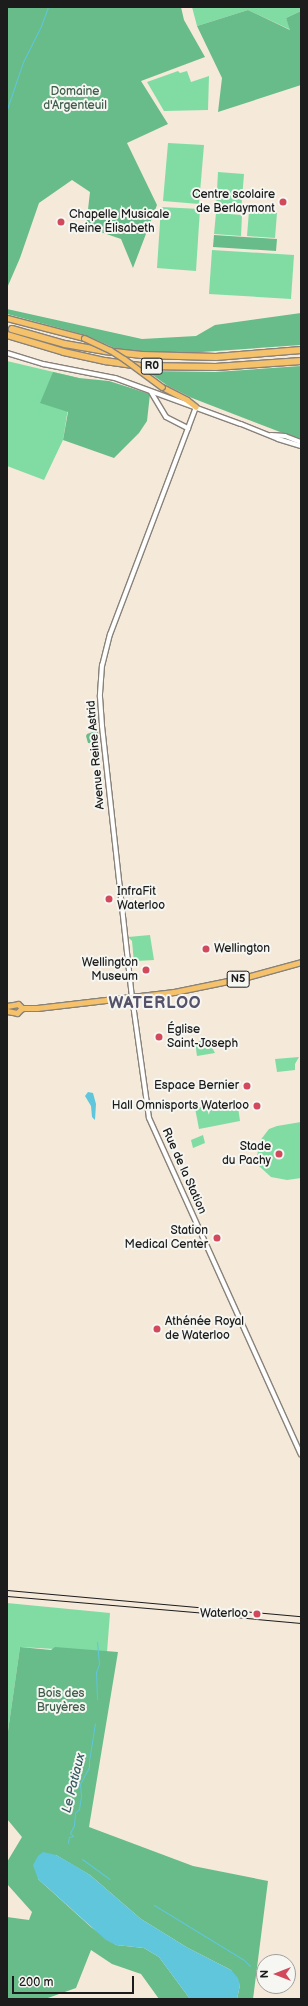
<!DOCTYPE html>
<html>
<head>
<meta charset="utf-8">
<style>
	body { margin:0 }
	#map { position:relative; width:308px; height:2006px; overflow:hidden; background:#f5e9d9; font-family:"Balsamiq Sans",sans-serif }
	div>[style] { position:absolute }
	.green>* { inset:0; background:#81dca3 }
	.forest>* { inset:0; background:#68bc89 }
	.water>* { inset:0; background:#5fc6dc }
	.stream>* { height:1px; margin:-0.5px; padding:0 0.5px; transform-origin:0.5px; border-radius:0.5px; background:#5fc6dc }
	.roads { filter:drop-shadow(1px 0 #88827a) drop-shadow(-1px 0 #88827a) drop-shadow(0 1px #88827a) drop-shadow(0 -1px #88827a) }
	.tertiary>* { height:4px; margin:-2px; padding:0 2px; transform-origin:2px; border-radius:2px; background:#fff }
	.primary>* { height:5px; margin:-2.5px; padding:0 2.5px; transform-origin:2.5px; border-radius:2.5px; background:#f5c16b }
	.trunk>* { height:5px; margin:-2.5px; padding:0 2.5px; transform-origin:2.5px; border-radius:2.5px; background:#f5c16b }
	.motorway>* { height:5.5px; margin:-2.75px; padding:0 2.75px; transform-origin:2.75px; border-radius:2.75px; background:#f5c16b }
	.rail>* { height:1px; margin:-0.5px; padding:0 0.5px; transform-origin:0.5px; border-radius:0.5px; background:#1c1c1c }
	.bridges { filter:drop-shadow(1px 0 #88827a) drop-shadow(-1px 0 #88827a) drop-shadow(0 1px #88827a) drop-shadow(0 -1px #88827a) }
	.trunk-bridge>* { height:5px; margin:-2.5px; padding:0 2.5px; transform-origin:2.5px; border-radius:2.5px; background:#f5c16b }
	.dots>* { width:11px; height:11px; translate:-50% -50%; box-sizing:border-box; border:2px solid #f6f6f2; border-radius:50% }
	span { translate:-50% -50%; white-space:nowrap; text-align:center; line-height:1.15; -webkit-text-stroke:4px #f6f6f2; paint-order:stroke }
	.shield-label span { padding:1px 3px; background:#f6f6f2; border:1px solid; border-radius:3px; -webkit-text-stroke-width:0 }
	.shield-label { font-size:11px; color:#1c1c1c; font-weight:700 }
	.park-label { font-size:12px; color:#3f5f4b }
	.poi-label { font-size:12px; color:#1c1c1c }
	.right { translate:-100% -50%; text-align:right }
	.left { translate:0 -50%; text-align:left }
	.street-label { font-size:12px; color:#1c1c1c }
	.water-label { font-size:13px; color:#33585f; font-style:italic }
	.district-label { font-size:16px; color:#55526a; font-weight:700; letter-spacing:1px }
	.frame { position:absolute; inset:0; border:8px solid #1c1c1c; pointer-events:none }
	.north { position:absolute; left:256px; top:1954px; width:40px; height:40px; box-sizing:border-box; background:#f6f6f2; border:1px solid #9f9f9c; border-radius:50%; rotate:270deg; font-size:11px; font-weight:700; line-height:16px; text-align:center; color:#1c1c1c }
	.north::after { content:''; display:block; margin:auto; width:14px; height:18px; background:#d1495b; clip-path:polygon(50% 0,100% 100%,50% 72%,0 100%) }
	.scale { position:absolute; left:12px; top:1976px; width:122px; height:18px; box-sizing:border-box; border:2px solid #1c1c1c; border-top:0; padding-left:5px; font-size:12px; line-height:14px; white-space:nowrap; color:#1c1c1c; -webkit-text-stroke:3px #f6f6f2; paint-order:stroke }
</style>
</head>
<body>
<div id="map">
	<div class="green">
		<i style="clip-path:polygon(192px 7px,301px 7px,301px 11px,286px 18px,291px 30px,248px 10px,197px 26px)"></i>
		<i style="clip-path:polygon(178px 71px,180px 73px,187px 71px,191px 82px,209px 76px,208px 110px,164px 111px,147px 82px)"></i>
		<i style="clip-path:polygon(168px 143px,204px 145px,199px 204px,163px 201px)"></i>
		<i style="clip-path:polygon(218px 172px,244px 174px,241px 211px,216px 209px)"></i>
		<i style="clip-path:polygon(161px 207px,200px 209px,196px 271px,157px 268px)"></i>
		<i style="clip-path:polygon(249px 211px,277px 213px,275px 238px,247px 236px)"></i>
		<i style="clip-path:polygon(216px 213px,242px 215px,241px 236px,214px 234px)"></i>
		<i style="clip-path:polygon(212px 250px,294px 255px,291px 299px,209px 294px)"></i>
		<i style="clip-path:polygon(7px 361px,79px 378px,69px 402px,63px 440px,44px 480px,7px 466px)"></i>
		<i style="clip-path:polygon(150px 935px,154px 960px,137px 961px,137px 965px,132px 966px,134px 963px,132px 941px,128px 937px)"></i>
		<i style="clip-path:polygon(203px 1040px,209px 1042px,215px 1053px,197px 1056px,195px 1042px)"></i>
		<i style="clip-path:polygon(299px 1057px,295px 1064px,295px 1070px,277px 1072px,275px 1059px)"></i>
		<i style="clip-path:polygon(237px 1100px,240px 1121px,199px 1129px,195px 1108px)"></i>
		<i style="clip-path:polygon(301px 1122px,301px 1178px,287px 1180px,271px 1177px,259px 1166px,257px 1158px,259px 1142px,269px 1129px,277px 1126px)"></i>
		<i style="clip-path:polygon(203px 1135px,205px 1143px,193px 1148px,191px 1140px)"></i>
		<i style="clip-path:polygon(7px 1603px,110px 1613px,107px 1652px,20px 1647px,7px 1738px)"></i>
	</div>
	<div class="forest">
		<i style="clip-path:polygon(7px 7px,181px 7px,184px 20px,205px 57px,141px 81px,168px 124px,127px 143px,157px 205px,133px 268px,121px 239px,86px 227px,90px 192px,72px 180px,39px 203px,20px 258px,7px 288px)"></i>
		<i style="clip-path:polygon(248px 10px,290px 30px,286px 18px,301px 11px,301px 85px,218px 112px,222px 78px,197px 26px)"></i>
		<i style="clip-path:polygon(214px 235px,277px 239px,276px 251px,213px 247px)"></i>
		<i style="clip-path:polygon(7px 309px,142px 339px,196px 336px,215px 325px,301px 313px,301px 345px,187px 353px,119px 350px,85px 335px,7px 314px)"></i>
		<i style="clip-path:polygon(301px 366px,301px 440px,192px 398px,168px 386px,147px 371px,215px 372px)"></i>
		<i style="clip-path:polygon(53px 372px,79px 378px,109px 381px,150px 394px,147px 421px,139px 433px,114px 458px,63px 440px,68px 412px,40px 403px)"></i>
		<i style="clip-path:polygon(98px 730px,99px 744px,88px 743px,86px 736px,87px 734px)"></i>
		<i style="clip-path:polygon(20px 1647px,51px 1650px,55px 1647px,118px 1652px,89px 1827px,193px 1866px,268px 1881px,253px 1999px,237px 1999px,240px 1985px,231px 1970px,188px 1948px,141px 1919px,90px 1875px,56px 1855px,38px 1879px,91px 1927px,116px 1945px,144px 1948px,159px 1957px,190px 1999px,159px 1999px,141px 1974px,112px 1964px,91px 1950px,76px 1988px,45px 1999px,7px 1999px,7px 1917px,29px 1920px,32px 1912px,7px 1884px,7px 1862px,22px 1837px,7px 1819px,7px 1738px)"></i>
	</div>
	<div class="water">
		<i style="clip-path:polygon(88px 1092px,93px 1093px,96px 1104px,95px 1120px,92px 1117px,91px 1106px,85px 1096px)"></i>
		<i style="clip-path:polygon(43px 1852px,56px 1855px,72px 1864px,90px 1875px,141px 1919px,188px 1948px,231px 1970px,238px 1978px,240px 1985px,237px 1999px,190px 1999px,159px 1957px,144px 1948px,116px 1945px,106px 1940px,38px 1879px,33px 1865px,38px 1856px)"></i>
	</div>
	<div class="stream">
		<i style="left:7px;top:109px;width:50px;rotate:-71.2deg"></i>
		<i style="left:23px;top:62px;width:40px;rotate:-63.4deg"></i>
		<i style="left:41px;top:26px;width:20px;rotate:-70deg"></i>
		<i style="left:97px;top:1699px;width:27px;rotate:-92deg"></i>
		<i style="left:96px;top:1672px;width:9px;rotate:-69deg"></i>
		<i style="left:99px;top:1664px;width:22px;rotate:-95deg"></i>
		<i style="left:68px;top:1843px;width:6px;rotate:-81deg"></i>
		<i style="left:69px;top:1837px;width:4px;rotate:-14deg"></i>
		<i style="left:73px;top:1836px;width:4px;rotate:-135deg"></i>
		<i style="left:70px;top:1833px;width:9px;rotate:-63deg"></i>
		<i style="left:74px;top:1825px;width:12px;rotate:-85deg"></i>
		<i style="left:75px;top:1813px;width:6px;rotate:-45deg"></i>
		<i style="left:79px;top:1809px;width:12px;rotate:-81deg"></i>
		<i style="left:81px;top:1797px;width:13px;rotate:-94deg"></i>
		<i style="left:80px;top:1784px;width:19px;rotate:-62deg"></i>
		<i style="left:89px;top:1767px;width:6px;rotate:-90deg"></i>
		<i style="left:89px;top:1761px;width:38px;rotate:-81deg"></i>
		<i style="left:82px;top:1859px;width:34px;rotate:36deg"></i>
		<i style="left:154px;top:1905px;width:105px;rotate:31.4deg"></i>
		<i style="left:244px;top:1960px;width:8px;rotate:45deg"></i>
	</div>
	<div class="roads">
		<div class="tertiary">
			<i style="left:7px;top:353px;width:38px;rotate:17deg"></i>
			<i style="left:43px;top:364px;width:73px;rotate:11deg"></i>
			<i style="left:115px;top:378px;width:134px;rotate:20.1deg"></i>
			<i style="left:241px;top:424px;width:40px;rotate:22deg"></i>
			<i style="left:278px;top:439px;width:24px;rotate:17deg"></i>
			<i style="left:151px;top:392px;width:29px;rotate:59deg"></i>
			<i style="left:166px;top:417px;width:25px;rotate:27deg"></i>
			<i style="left:196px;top:407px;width:243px;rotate:110.7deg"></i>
			<i style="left:110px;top:634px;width:32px;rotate:104deg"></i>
			<i style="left:102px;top:665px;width:32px;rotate:94deg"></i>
			<i style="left:100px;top:697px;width:29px;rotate:86deg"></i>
			<i style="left:102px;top:726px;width:273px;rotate:83.7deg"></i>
			<i style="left:132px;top:997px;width:122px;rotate:82deg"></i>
			<i style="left:149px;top:1118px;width:369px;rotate:65.7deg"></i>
			<i style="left:271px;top:435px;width:14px;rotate:4deg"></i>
			<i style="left:285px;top:436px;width:17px;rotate:21deg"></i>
		</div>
		<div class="primary">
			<i style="left:7px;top:1006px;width:11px;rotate:-10deg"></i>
			<i style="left:18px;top:1004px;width:6px;rotate:45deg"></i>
			<i style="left:22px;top:1008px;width:15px"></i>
			<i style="left:37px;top:1008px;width:138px;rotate:-6.7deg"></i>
			<i style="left:174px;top:992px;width:70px;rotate:-11.5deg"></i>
			<i style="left:243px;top:978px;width:60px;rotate:-15.4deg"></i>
			<i style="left:7px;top:1011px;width:10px;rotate:11deg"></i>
			<i style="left:17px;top:1013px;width:7px;rotate:-45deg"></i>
		</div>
		<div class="trunk">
			<i style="left:7px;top:318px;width:80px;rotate:14.6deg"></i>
			<i style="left:162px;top:387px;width:28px;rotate:27deg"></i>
			<i style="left:187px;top:400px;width:11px;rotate:38deg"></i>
		</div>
		<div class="motorway">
			<i style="left:12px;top:329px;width:55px;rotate:15.8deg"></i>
			<i style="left:65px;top:344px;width:41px;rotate:9.9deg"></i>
			<i style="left:105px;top:351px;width:37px;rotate:6deg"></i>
			<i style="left:142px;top:355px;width:74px;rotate:1.5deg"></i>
			<i style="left:216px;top:357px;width:85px;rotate:-4.7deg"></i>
			<i style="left:7px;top:335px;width:59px;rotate:16.6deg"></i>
			<i style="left:64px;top:352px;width:42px;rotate:12.4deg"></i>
			<i style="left:105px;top:361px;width:37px;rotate:8deg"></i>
			<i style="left:142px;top:366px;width:74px;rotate:0.8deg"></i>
			<i style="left:216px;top:367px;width:85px;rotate:-4deg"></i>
		</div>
	</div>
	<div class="rail">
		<i style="left:7px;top:1590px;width:295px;rotate:5.1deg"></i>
		<i style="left:7px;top:1596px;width:235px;rotate:4.9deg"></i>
		<i style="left:235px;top:1617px;width:66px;rotate:5.2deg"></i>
	</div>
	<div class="bridges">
		<div class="trunk-bridge">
			<i style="left:84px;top:338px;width:29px;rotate:25deg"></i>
			<i style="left:110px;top:350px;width:17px;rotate:33deg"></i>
			<i style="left:124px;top:359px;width:47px;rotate:36.4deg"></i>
		</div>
	</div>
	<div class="dots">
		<i style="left:283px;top:202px;background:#d1495b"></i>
		<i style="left:61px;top:222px;background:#d1495b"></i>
		<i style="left:109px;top:899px;background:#d1495b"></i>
		<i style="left:206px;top:949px;background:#d1495b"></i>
		<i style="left:146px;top:970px;background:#d1495b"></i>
		<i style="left:159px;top:1037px;background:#d1495b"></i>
		<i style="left:247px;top:1086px;background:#d1495b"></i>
		<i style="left:257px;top:1106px;background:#d1495b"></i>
		<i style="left:279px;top:1154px;background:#d1495b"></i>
		<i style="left:217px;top:1238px;background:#d1495b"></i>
		<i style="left:157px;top:1329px;background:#d1495b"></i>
		<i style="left:257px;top:1614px;background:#d1495b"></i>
	</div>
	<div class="shield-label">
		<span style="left:152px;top:366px">R0</span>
		<span style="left:238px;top:979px">N5</span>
	</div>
	<div class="park-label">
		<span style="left:75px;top:99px">Domaine<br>d'Argenteuil</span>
		<span style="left:61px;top:1701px">Bois des<br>Bruyères</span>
	</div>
	<div class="poi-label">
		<span class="right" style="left:275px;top:202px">Centre scolaire<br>de Berlaymont</span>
		<span class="left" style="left:69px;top:222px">Chapelle Musicale<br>Reine Élisabeth</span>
		<span class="left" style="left:117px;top:899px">InfraFit<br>Waterloo</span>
		<span class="left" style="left:214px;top:949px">Wellington</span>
		<span class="right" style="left:138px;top:970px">Wellington<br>Museum</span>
		<span class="left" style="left:167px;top:1037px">Église<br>Saint-Joseph</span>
		<span class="right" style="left:239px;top:1086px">Espace Bernier</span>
		<span class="right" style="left:249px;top:1106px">Hall Omnisports Waterloo</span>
		<span class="right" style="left:271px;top:1154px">Stade<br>du Pachy</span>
		<span class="right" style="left:208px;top:1238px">Station<br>Medical Center</span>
		<span class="left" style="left:165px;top:1329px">Athénée Royal<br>de Waterloo</span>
		<span class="right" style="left:248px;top:1614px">Waterloo</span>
	</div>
	<div class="street-label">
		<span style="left:96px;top:755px;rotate:-95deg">Avenue Reine Astrid</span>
		<span style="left:184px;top:1171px;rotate:66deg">Rue de la Station</span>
	</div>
	<div class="water-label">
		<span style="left:74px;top:1783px;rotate:-76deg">Le Patiaux</span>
	</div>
	<div class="district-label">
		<span style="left:155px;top:1004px">WATERLOO</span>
	</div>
	<div class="frame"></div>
	<div class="north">N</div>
	<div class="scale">200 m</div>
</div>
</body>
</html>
